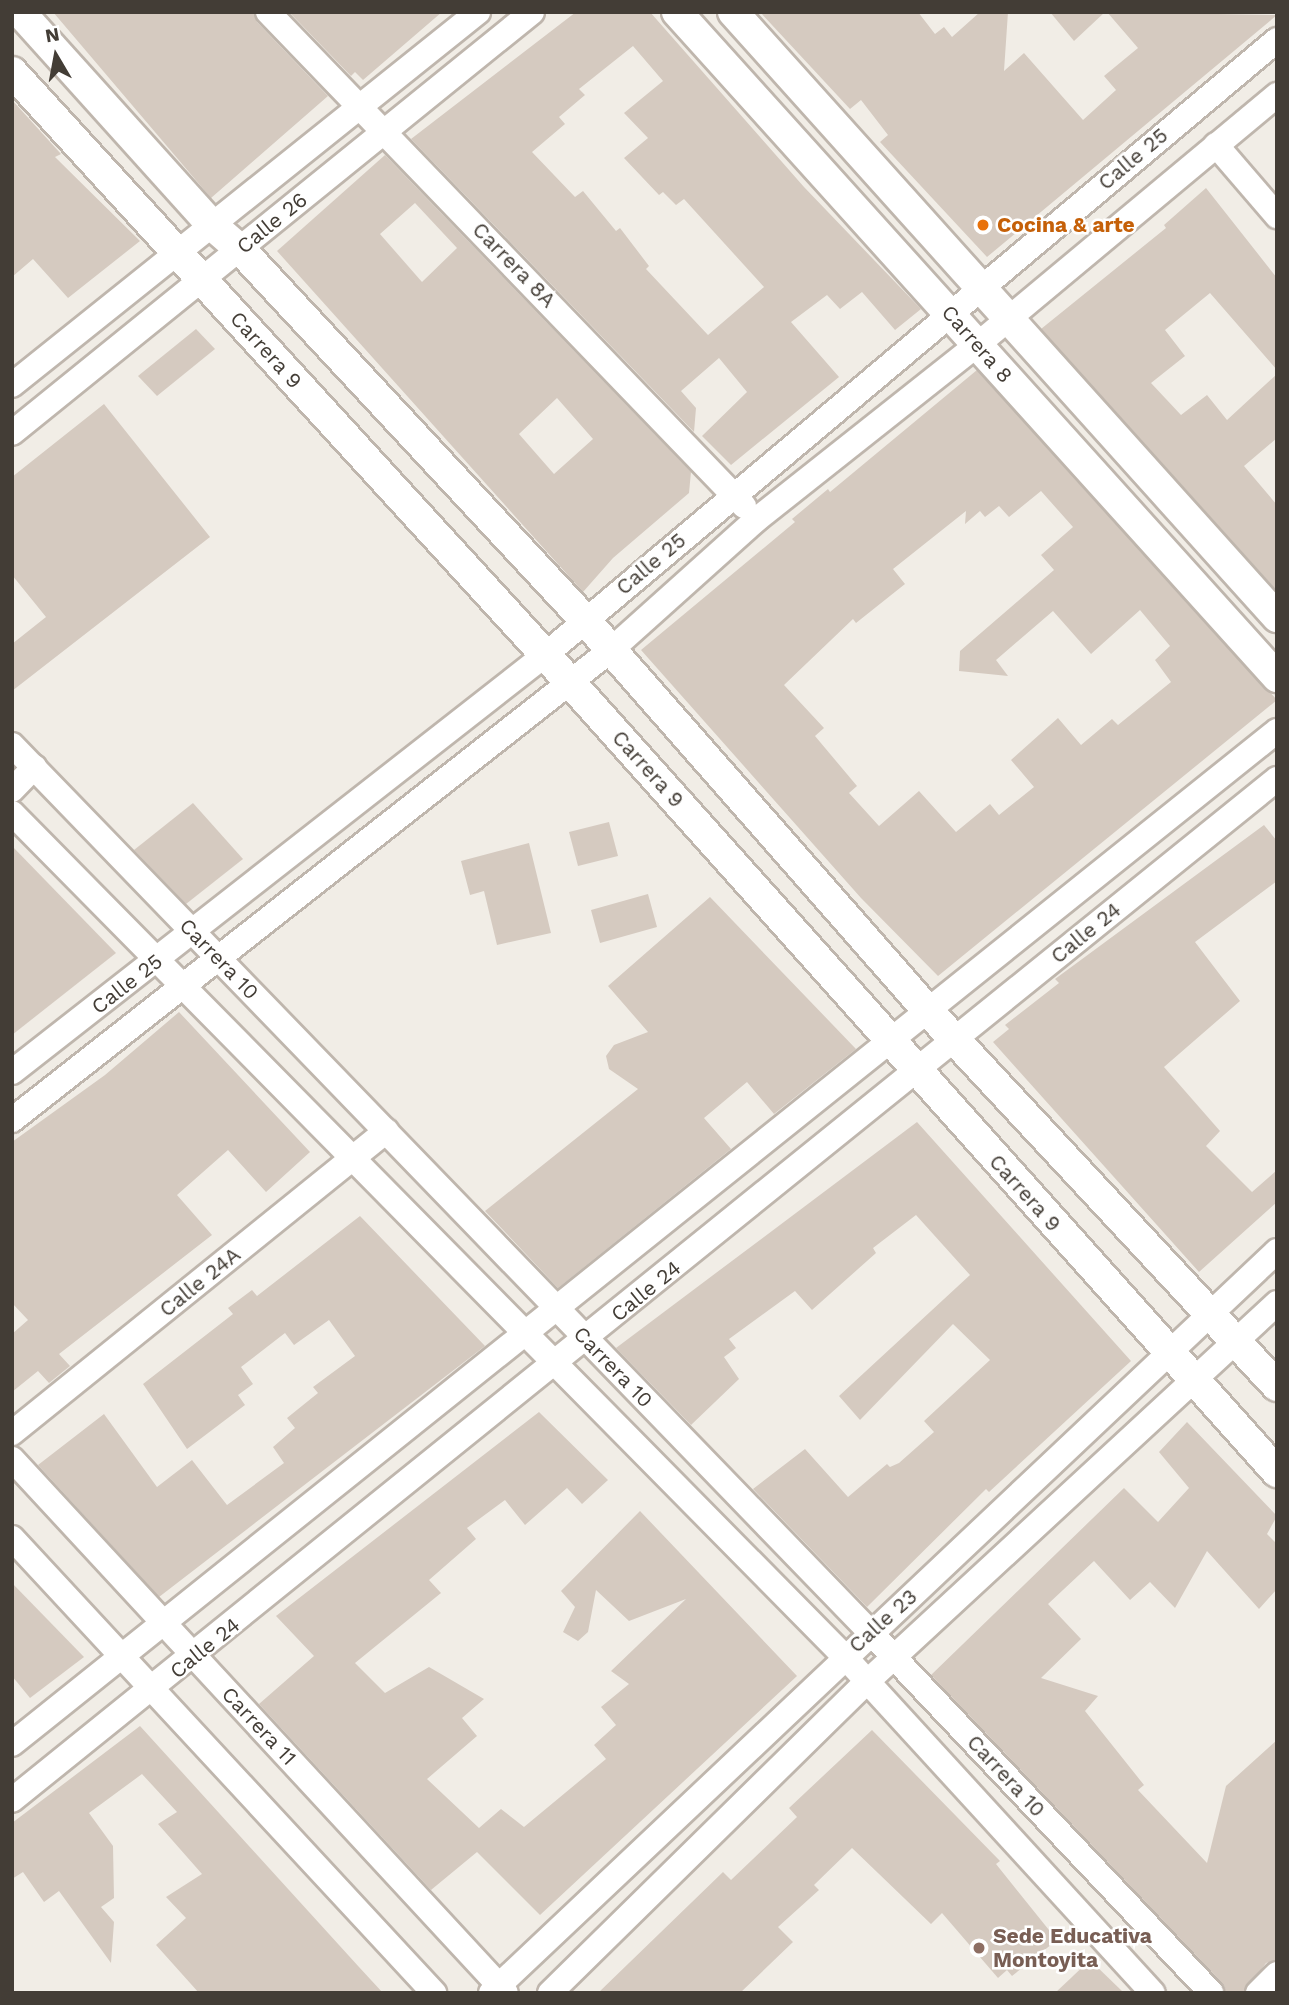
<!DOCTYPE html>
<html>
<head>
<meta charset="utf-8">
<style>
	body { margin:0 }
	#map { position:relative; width:1289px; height:2005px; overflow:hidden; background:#f1ede6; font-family:"Work Sans",sans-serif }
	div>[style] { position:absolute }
	.building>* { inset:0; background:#d5cac0 }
	.roads { filter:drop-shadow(2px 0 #bfb6ad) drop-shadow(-2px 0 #bfb6ad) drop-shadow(0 2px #bfb6ad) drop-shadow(0 -2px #bfb6ad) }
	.minor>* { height:24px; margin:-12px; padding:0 12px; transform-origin:12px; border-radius:12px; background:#fff }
	.tertiary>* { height:30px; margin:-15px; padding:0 15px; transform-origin:15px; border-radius:15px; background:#fff }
	.dots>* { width:19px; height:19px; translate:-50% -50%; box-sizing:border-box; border:4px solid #fff; border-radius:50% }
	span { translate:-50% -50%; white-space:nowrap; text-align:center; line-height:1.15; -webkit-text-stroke:5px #fff; paint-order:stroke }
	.street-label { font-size:21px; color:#433d36 }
	.food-label { font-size:21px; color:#c56008; font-weight:700 }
	.left { translate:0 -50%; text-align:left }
	.education-label { font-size:21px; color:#785e54; font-weight:700 }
	.frame { position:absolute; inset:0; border:14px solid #433d36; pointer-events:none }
	.north { position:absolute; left:21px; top:21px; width:70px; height:70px; -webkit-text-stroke:5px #fff; paint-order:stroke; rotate:350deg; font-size:19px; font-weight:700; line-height:28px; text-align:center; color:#433d36 }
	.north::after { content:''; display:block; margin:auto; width:24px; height:32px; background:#433d36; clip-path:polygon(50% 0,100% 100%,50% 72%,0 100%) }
</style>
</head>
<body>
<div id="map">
	<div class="building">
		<i style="clip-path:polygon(53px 12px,254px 12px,257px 22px,328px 96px,211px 198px)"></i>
		<i style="clip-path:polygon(289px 12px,442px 12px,363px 80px,355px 72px,351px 76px)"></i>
		<i style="clip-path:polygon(evenodd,576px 12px,650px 12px,804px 187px,921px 309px,895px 330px,862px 292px,840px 309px,827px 295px,791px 322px,839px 377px,731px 465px,702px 436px,747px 392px,719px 358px,681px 391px,696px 408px,694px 432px,411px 139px,576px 12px,633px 46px,663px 81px,624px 113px,648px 138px,624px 158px,659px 195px,663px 192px,676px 205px,684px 199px,764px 287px,708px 335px,646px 269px,649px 266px,620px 228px,616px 231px,583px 191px,575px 197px,532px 152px,565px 124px,559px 117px,585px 95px,579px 89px,633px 46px)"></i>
		<i style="clip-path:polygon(760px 12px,918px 12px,935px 34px,944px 27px,952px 37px,980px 12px,1008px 12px,1004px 71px,1024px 53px,1083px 120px,1116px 90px,1104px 76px,1138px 48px,1107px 12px,1277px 15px,987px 257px,880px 142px,888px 135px,861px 100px,850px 109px)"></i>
		<i style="clip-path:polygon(1050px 12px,1105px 12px,1074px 41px)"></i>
		<i style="clip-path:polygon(12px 100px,61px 154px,55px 157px,140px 241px,68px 298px,33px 259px,12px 277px)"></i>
		<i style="clip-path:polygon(evenodd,385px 155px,691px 472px,689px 493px,613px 558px,583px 592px,277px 251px,385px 155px,415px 203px,457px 248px,422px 282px,380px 234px,415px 203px,385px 155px,557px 398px,593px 439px,554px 474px,519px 434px,557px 398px)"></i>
		<i style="clip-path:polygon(1206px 188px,1277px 278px,1277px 370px,1210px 293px,1165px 330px,1185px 356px,1151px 383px,1181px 415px,1207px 395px,1227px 420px,1277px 374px,1277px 438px,1244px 466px,1277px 505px,1277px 591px,1041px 329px,1166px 228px,1164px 225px)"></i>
		<i style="clip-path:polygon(196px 329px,215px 349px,157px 396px,138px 376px)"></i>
		<i style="clip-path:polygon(evenodd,977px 370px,1277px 700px,938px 976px,861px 898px,641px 650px,795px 522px,792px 519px,828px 489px,830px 492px,977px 370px,1041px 491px,1073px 527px,1041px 555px,1054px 570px,960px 651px,959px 671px,1008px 676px,996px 660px,1053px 611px,1091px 654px,1140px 610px,1170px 646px,1155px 660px,1171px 682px,1118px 725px,1112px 719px,1081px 745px,1058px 718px,1011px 760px,1034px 787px,999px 815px,990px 804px,956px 832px,919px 791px,879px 826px,849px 793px,857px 786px,815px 736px,824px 728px,784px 685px,853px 619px,856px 623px,905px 584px,893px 569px,966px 511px,965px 524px,980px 511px,985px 517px,999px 506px,1009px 517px,1041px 491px)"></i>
		<i style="clip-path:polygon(104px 404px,210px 537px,12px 691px,12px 644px,46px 617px,12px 575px,12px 477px)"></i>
		<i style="clip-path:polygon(193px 803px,243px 859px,186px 904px,134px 850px)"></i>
		<i style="clip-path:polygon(609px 822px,618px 856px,578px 866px,569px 832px)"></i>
		<i style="clip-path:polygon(1264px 825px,1277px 841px,1277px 881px,1195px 942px,1240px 1001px,1164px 1067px,1220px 1131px,1206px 1146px,1252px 1192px,1277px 1170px,1277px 1202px,1199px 1272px,993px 1042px,1009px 1029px,1005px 1025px,1059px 983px,1055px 979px)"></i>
		<i style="clip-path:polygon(529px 843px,551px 933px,497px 945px,484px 891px,470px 895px,461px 861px)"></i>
		<i style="clip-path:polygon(12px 846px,116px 953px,12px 1035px)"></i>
		<i style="clip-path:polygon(648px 894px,657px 927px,600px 943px,591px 910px)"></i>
		<i style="clip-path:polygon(710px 897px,856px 1049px,774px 1114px,747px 1082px,704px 1118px,731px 1149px,558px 1288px,485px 1211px,638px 1089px,609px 1069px,606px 1056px,614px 1045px,648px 1032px,608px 986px)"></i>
		<i style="clip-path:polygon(179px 1012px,310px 1152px,266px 1192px,228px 1150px,177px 1195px,212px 1235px,59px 1354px,70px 1366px,49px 1383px,38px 1371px,12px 1392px,12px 1334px,28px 1320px,12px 1303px,12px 1142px,105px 1075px)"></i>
		<i style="clip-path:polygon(917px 1122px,1131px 1361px,989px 1492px,986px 1489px,867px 1607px,753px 1489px,805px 1449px,848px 1497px,887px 1464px,890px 1467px,899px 1463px,934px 1432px,924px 1421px,990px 1360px,953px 1324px,860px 1420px,839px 1396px,970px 1275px,916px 1215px,873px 1248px,876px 1253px,812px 1310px,795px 1291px,729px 1339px,736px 1348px,724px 1357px,739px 1379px,691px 1425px,616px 1348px)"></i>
		<i style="clip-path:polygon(360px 1216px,485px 1346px,159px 1597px,38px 1465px,104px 1414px,157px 1487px,192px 1460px,227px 1505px,284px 1463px,273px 1447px,295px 1428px,287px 1418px,318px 1393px,313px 1387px,355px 1356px,329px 1320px,294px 1345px,285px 1333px,241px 1367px,253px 1384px,238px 1395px,245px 1405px,187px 1449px,143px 1384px,233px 1314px,228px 1308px,252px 1290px,257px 1296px)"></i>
		<i style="clip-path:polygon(539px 1412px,608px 1480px,582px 1504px,567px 1488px,525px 1525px,505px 1500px,467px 1528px,476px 1539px,429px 1580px,441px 1593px,355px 1663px,385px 1693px,429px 1667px,484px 1699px,462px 1718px,477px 1736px,427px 1779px,479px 1828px,501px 1809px,524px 1827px,606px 1759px,594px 1745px,616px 1725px,601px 1707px,629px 1684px,611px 1671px,686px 1599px,629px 1621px,596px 1590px,588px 1632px,578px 1641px,563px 1632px,575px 1607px,561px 1591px,640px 1511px,797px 1676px,540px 1915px,477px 1852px,431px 1890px,259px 1704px,314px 1656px,276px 1616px)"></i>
		<i style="clip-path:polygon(1187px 1422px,1277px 1516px,1267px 1534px,1277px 1544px,1277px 1589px,1259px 1609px,1207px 1551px,1175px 1608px,1150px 1582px,1130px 1600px,1094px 1561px,1048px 1604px,1081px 1639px,1041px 1678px,1098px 1696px,1085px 1711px,1144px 1785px,1138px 1790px,1207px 1863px,1226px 1786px,1277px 1740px,1277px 1960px,1266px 1963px,1244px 1993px,1225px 1993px,1222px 1983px,931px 1675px,1124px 1488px,1158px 1522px,1189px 1488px,1159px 1452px)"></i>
		<i style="clip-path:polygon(12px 1583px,84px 1657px,30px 1698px,12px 1676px)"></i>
		<i style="clip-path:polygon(140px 1726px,359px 1967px,383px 1993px,199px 1993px,156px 1945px,186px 1918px,166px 1897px,202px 1874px,158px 1824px,177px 1812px,142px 1774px,89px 1813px,113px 1846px,114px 1898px,101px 1907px,114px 1922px,111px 1963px,59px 1891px,44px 1902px,23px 1872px,12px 1879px,12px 1823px)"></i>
		<i style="clip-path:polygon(872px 1730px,1000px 1861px,996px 1864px,1057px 1940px,1012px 1976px,1007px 1970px,998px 1978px,942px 1913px,931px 1924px,852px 1848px,814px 1885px,819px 1890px,778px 1927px,793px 1942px,740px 1993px,598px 1993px,723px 1872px,731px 1880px,797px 1817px,789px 1808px)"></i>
		<i style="clip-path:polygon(1090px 1960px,1124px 1993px,1055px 1993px)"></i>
	</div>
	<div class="roads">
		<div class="minor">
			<i style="left:268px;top:12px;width:686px;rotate:46.06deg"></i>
			<i style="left:1216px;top:145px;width:94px;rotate:49.3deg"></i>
			<i style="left:12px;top:385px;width:597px;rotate:-38.67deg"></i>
			<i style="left:12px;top:433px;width:669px;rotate:-38.99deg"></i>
			<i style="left:12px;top:745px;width:1235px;rotate:45.95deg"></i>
			<i style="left:871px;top:1633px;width:495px;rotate:46.6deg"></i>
			<i style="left:12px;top:790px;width:32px;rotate:-46deg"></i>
			<i style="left:12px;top:813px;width:1184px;rotate:45.38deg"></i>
			<i style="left:844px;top:1656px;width:457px;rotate:47.5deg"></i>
			<i style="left:12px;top:1072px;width:677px;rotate:-38.04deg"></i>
			<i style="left:545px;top:655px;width:956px;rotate:-40.04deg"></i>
			<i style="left:12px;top:1120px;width:761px;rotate:-38.12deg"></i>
			<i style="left:611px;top:650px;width:195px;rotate:-41.9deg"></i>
			<i style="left:756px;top:520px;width:282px;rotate:-38.4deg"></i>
			<i style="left:977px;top:345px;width:391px;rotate:-39.8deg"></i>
			<i style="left:12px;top:1433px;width:481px;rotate:-38.9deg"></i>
			<i style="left:12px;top:1459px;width:727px;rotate:47.23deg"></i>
			<i style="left:12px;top:1538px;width:621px;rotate:47.15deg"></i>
			<i style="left:12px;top:1744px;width:1621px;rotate:-38.69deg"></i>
			<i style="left:12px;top:1800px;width:1626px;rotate:-38.91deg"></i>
			<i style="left:491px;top:1993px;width:1081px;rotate:-43.35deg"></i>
			<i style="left:550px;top:1993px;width:445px;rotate:-44.5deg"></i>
			<i style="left:868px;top:1681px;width:557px;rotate:-42.74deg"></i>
			<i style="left:1258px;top:1993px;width:27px;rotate:-45deg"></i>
		</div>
		<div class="tertiary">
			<i style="left:20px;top:12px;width:287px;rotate:48deg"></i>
			<i style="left:212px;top:225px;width:37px;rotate:41deg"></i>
			<i style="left:240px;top:249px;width:507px;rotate:47.08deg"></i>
			<i style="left:585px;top:620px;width:522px;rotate:48.73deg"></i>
			<i style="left:929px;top:1012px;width:511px;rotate:47.06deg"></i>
			<i style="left:677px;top:12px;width:896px;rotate:47.94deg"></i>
			<i style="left:733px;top:12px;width:814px;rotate:48.04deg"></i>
			<i style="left:12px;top:72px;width:825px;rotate:47.55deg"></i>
			<i style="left:569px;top:681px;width:1062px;rotate:48.17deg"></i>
		</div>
	</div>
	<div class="dots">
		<i style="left:983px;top:225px;background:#e8710a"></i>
		<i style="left:979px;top:1948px;background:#8d6e63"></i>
	</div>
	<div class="street-label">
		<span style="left:1133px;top:159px;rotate:-40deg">Calle 25</span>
		<span style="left:272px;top:223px;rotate:-39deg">Calle 26</span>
		<span style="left:514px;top:265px;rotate:46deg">Carrera 8A</span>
		<span style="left:977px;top:344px;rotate:49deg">Carrera 8</span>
		<span style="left:266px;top:350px;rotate:48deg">Carrera 9</span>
		<span style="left:651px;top:564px;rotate:-40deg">Calle 25</span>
		<span style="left:648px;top:769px;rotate:48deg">Carrera 9</span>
		<span style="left:1086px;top:933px;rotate:-39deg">Calle 24</span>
		<span style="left:219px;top:959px;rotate:46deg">Carrera 10</span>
		<span style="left:127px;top:984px;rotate:-38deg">Calle 25</span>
		<span style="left:1025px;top:1193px;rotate:48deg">Carrera 9</span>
		<span style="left:200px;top:1282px;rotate:-39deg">Calle 24A</span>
		<span style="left:646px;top:1291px;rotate:-39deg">Calle 24</span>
		<span style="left:613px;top:1367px;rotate:46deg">Carrera 10</span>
		<span style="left:883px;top:1621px;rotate:-42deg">Calle 23</span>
		<span style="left:205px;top:1648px;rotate:-39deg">Calle 24</span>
		<span style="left:259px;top:1726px;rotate:47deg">Carrera 11</span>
		<span style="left:1006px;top:1776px;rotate:47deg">Carrera 10</span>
	</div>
	<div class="food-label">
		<span class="left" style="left:997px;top:225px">Cocina &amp; arte</span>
	</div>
	<div class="education-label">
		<span class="left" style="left:993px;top:1948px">Sede Educativa<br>Montoyita</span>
	</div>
	<div class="frame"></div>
	<div class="north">N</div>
</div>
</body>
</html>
